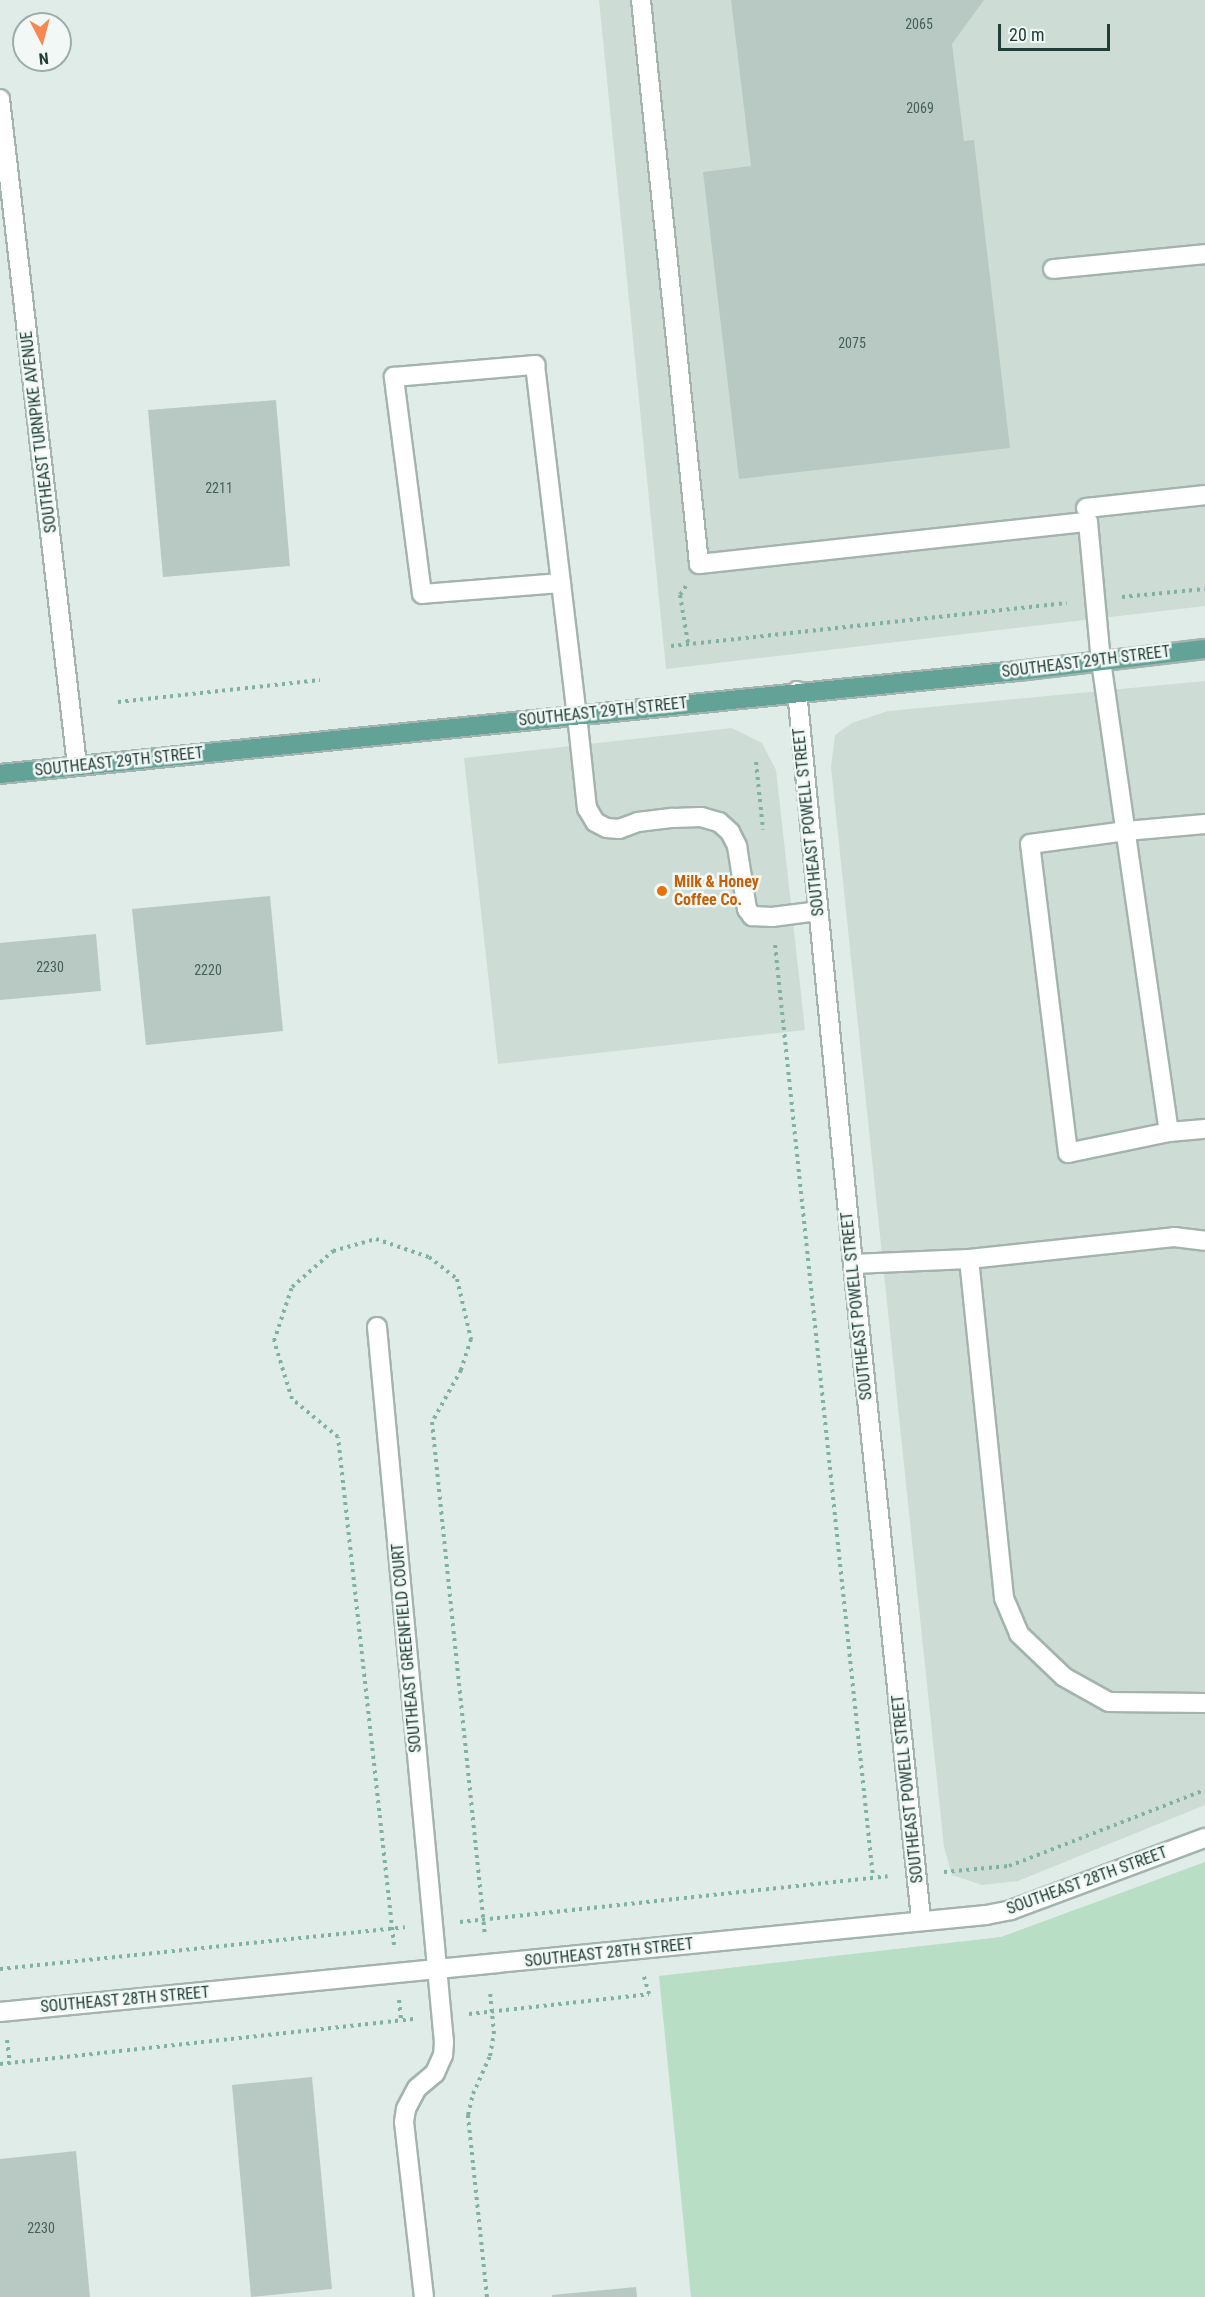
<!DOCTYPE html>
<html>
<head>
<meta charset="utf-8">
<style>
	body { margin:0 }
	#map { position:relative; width:1205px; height:2297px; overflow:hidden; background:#e0ece7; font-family:"Roboto Condensed",sans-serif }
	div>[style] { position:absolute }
	.built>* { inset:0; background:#cedcd6 }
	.green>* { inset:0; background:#b8dec5 }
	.building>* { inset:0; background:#b8c9c3 }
	.path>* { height:4px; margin-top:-2px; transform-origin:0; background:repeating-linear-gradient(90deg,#7fb1a5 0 3px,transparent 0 7.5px) }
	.roads { filter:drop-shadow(2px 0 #a3b4af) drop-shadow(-2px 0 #a3b4af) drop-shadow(0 2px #a3b4af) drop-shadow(0 -2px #a3b4af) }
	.minor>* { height:18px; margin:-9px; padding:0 9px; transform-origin:9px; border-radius:9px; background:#fff }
	.major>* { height:18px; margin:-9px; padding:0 9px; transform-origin:9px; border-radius:9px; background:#63a397 }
	.dots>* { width:16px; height:16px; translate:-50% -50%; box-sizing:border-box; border:3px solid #f1f8f5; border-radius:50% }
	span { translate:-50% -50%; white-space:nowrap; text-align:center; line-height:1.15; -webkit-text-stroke:5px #f1f8f5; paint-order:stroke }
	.number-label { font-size:14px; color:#46605a }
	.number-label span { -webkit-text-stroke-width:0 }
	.street-label { font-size:16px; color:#203d37 }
	.food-label { font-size:16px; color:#c56008; font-weight:700 }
	.left { translate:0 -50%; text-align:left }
	.north { position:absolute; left:12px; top:12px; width:60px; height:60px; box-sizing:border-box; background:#f1f8f5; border:2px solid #9dada9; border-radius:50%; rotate:174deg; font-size:16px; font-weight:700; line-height:24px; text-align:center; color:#203d37 }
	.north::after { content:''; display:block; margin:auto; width:21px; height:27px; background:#f88752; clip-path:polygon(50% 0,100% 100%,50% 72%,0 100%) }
	.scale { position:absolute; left:998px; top:24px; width:112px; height:27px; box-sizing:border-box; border:3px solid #203d37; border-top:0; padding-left:8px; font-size:18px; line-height:21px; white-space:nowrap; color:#203d37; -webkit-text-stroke:4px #f1f8f5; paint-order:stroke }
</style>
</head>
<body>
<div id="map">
	<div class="built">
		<i style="clip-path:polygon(599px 0,1205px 0,1205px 606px,666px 669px)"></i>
		<i style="clip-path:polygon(1205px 681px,1205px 1805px,1018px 1881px,982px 1885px,952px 1875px,944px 1847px,831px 767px,835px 735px,852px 723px,888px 711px)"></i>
		<i style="clip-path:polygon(732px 728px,762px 743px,776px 770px,805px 1030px,498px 1064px,464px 758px)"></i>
	</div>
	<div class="green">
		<i style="clip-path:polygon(1205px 1862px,1205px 2297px,691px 2297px,659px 1976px,1001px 1937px)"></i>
	</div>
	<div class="building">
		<i style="clip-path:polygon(731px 0,984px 0,952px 44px,964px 141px,974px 140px,1010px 448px,739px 479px,703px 172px,751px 166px)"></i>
		<i style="clip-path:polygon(276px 400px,290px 566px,163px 577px,148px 410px)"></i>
		<i style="clip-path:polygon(270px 896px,283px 1031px,146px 1045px,132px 909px)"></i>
		<i style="clip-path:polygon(96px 934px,101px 991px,0 1000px,0 943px)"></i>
		<i style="clip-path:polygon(312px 2077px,332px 2289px,251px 2297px,232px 2085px)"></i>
		<i style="clip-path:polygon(76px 2151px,90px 2297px,0 2297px,0 2159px)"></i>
		<i style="clip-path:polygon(636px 2287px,637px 2297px,552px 2297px,552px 2295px)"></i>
	</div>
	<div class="path">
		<i style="left:686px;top:586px;width:11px;rotate:124deg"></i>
		<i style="left:680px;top:595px;width:49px;rotate:80.5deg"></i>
		<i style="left:1122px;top:597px;width:83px;rotate:-5.5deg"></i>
		<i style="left:671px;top:646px;width:398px;rotate:-6.2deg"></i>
		<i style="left:118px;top:702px;width:203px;rotate:-6.2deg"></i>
		<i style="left:756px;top:762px;width:68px;rotate:84.1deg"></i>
		<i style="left:775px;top:945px;width:937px;rotate:84deg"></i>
		<i style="left:944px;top:1872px;width:65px;rotate:-5.3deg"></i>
		<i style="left:1009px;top:1866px;width:210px;rotate:-21.2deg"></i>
		<i style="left:460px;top:1922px;width:430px;rotate:-6.1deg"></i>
		<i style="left:394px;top:1945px;width:511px;rotate:-96.29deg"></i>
		<i style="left:338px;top:1437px;width:60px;rotate:-140.4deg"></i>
		<i style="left:292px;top:1399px;width:61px;rotate:-107.2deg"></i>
		<i style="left:274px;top:1341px;width:57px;rotate:-71.6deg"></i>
		<i style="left:292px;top:1287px;width:55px;rotate:-41.3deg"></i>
		<i style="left:333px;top:1251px;width:45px;rotate:-15.6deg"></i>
		<i style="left:376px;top:1239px;width:56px;rotate:18.8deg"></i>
		<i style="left:429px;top:1257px;width:36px;rotate:38deg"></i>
		<i style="left:457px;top:1279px;width:62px;rotate:76.9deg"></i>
		<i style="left:471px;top:1339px;width:33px;rotate:108deg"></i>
		<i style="left:461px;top:1370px;width:60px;rotate:119.1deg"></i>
		<i style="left:432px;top:1422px;width:517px;rotate:84.11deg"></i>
		<i style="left:0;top:1969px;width:407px;rotate:-5.9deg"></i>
		<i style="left:399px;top:2000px;width:19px;rotate:84deg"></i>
		<i style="left:469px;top:2014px;width:181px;rotate:-6.3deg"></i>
		<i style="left:649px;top:1994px;width:19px;rotate:-106deg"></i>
		<i style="left:7px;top:2040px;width:23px;rotate:83deg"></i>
		<i style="left:0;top:2064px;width:416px;rotate:-6.2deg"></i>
		<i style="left:487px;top:2297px;width:183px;rotate:-96deg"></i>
		<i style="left:468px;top:2115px;width:22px;rotate:-77deg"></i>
		<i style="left:473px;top:2094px;width:42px;rotate:-65.9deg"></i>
		<i style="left:490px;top:2056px;width:22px;rotate:-80deg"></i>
		<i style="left:494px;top:2034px;width:42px;rotate:-95.4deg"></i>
	</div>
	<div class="roads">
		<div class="minor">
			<i style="left:641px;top:0;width:567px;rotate:84.13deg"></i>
			<i style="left:699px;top:564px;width:391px;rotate:-6.2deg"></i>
			<i style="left:1088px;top:522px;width:140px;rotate:84.7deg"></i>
			<i style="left:1101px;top:661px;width:476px;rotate:81.8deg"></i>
			<i style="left:1169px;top:1132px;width:36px;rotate:-5deg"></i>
			<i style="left:0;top:99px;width:671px;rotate:83.41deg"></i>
			<i style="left:1053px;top:269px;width:153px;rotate:-5.6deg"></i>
			<i style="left:1086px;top:508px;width:120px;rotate:-6.2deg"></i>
			<i style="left:561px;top:583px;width:139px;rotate:175.5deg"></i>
			<i style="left:422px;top:594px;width:219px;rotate:-97.4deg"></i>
			<i style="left:394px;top:377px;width:142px;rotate:-4.9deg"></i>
			<i style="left:535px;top:365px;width:353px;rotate:83.2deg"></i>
			<i style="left:577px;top:715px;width:94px;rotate:83.9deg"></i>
			<i style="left:587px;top:808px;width:16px;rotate:60deg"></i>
			<i style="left:595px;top:822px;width:13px;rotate:27deg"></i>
			<i style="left:607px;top:828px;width:12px;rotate:5deg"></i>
			<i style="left:619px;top:829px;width:20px;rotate:-20deg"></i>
			<i style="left:638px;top:822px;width:35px;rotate:-7deg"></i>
			<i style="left:673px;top:818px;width:28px;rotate:-2deg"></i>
			<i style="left:701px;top:817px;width:19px;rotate:16deg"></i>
			<i style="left:719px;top:822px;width:15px;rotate:42deg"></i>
			<i style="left:730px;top:832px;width:16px;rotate:63deg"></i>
			<i style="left:737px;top:846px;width:64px;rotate:81deg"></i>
			<i style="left:747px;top:909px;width:9px;rotate:54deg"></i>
			<i style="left:752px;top:916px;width:20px;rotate:3deg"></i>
			<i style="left:772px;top:917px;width:46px;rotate:-7.4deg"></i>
			<i style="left:797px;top:691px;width:576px;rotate:84.42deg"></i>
			<i style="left:853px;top:1264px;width:659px;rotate:84.07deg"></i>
			<i style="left:1169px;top:1132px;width:103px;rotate:168.3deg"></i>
			<i style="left:1068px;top:1153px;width:311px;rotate:-97deg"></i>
			<i style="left:1030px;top:844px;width:97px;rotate:-7.7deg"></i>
			<i style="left:1126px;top:831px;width:79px;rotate:-5.1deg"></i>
			<i style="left:969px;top:1259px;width:341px;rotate:84.1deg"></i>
			<i style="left:1004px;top:1598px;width:39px;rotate:67deg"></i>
			<i style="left:1019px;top:1634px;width:62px;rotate:43.7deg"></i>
			<i style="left:1064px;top:1677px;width:51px;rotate:29.1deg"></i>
			<i style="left:1109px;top:1702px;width:96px;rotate:0.6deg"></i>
			<i style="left:853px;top:1264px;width:116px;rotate:-2.5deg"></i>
			<i style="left:969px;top:1259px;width:206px;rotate:-6.1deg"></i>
			<i style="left:1174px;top:1237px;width:31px;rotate:7deg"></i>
			<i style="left:377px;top:1327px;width:718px;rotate:84.65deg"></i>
			<i style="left:444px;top:2042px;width:13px;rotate:94deg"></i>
			<i style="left:443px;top:2055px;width:20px;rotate:114deg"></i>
			<i style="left:435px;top:2073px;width:23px;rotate:140deg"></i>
			<i style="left:417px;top:2088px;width:24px;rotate:118deg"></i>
			<i style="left:406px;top:2109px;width:13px;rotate:99deg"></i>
			<i style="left:404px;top:2122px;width:176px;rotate:83.5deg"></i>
			<i style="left:0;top:2012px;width:991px;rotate:-5.62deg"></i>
			<i style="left:986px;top:1915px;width:25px;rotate:-11deg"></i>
			<i style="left:1011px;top:1910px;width:207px;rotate:-20.4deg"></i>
		</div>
		<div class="major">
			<i style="left:0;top:774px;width:1023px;rotate:-5.78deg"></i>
			<i style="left:1018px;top:671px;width:188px;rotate:-6.7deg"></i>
		</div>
	</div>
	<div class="dots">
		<i style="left:662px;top:891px;background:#e8710a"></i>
	</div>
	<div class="number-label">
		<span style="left:919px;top:24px">2065</span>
		<span style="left:920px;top:108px">2069</span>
		<span style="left:852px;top:343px">2075</span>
		<span style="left:219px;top:488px">2211</span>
		<span style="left:50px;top:967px">2230</span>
		<span style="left:208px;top:970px">2220</span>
		<span style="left:41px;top:2228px">2230</span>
	</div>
	<div class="street-label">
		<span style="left:39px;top:432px;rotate:-97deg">SOUTHEAST TURNPIKE AVENUE</span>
		<span style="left:1086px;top:662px;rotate:-7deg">SOUTHEAST 29TH STREET</span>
		<span style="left:603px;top:712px;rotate:-6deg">SOUTHEAST 29TH STREET</span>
		<span style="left:119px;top:762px;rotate:-6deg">SOUTHEAST 29TH STREET</span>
		<span style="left:809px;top:822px;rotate:-96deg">SOUTHEAST POWELL STREET</span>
		<span style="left:857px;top:1306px;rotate:-96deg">SOUTHEAST POWELL STREET</span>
		<span style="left:407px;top:1648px;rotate:-95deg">SOUTHEAST GREENFIELD COURT</span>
		<span style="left:908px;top:1789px;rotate:-96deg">SOUTHEAST POWELL STREET</span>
		<span style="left:1087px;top:1881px;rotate:-20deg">SOUTHEAST 28TH STREET</span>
		<span style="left:609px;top:1953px;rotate:-6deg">SOUTHEAST 28TH STREET</span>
		<span style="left:125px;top:2000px;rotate:-5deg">SOUTHEAST 28TH STREET</span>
	</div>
	<div class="food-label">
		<span class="left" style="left:674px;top:891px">Milk &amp; Honey<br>Coffee Co.</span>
	</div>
	<div class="north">N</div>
	<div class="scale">20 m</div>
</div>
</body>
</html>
